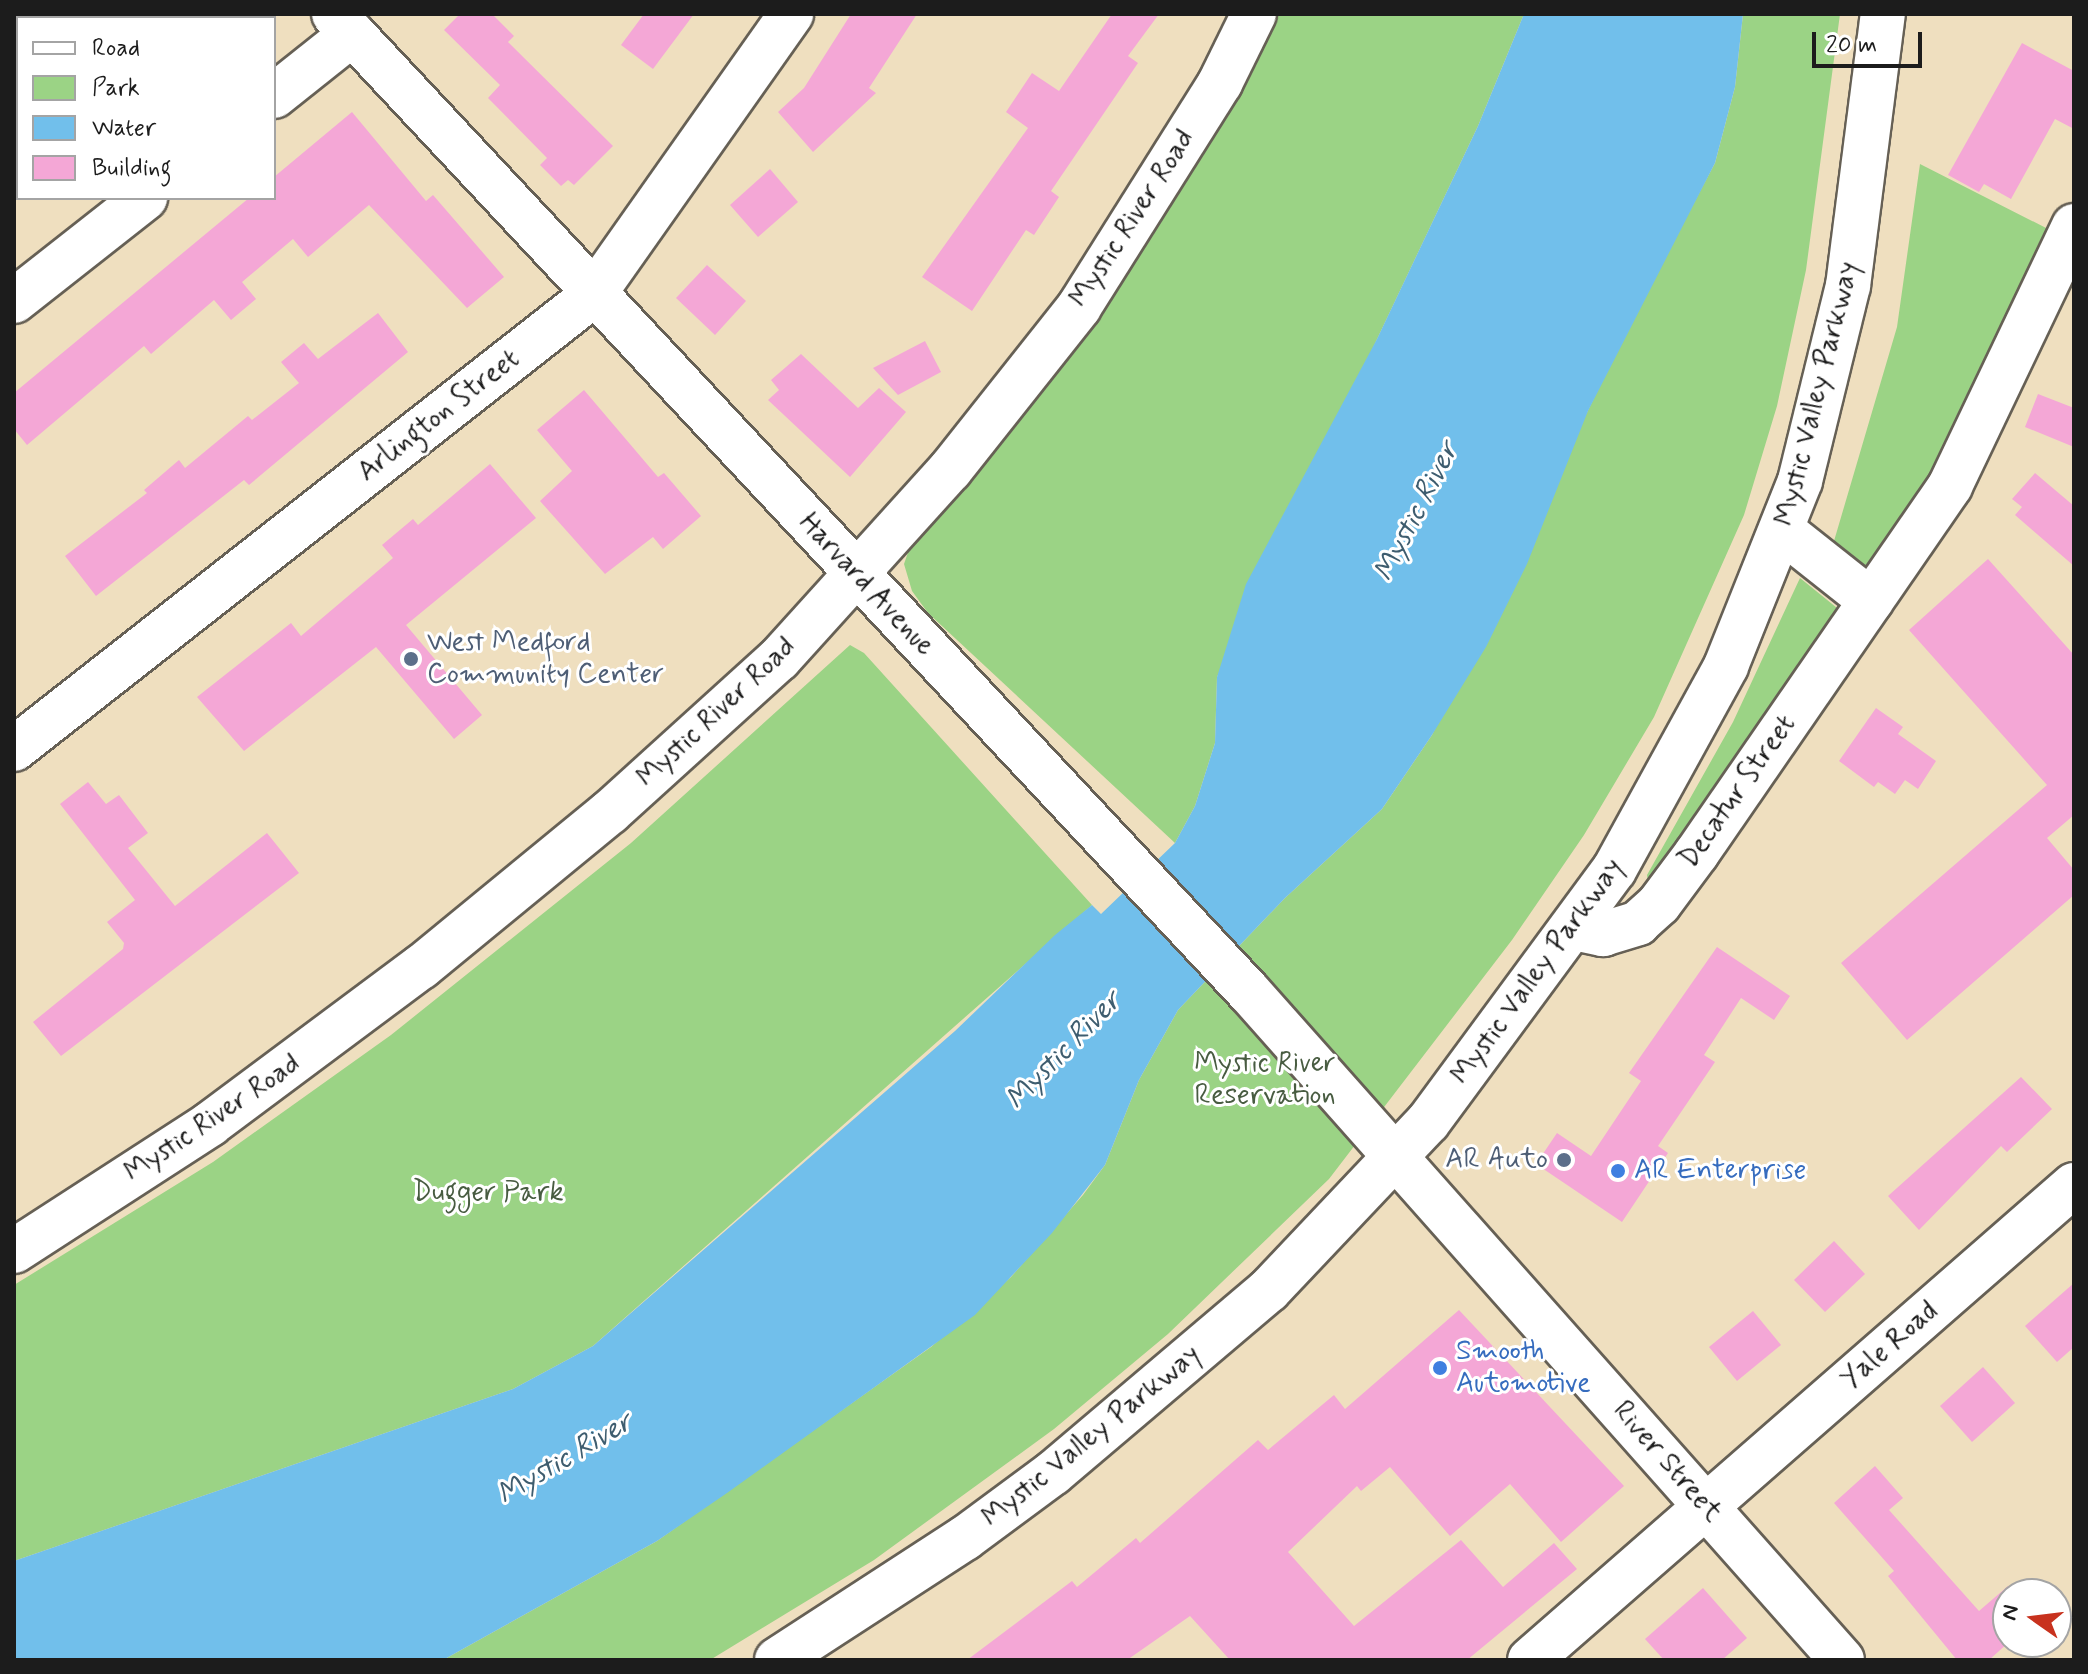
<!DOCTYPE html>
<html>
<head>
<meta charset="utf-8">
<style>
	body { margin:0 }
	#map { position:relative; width:2088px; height:1674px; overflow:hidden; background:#efdfbf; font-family:Mynerve,sans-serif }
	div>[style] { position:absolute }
	.green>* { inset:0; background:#9bd385 }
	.water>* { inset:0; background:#71bfeb }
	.building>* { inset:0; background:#f4a7d6 }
	.roads { filter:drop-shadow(2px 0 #666055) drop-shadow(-2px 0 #666055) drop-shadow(0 2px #666055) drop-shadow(0 -2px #666055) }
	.minor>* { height:44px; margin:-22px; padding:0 22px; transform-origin:22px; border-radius:22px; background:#fff }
	.major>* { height:44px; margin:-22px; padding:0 22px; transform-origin:22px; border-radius:22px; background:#fff }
	.dots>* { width:22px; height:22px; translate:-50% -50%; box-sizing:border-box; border:4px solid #fff; border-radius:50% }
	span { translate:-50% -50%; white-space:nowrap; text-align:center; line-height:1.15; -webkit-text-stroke:6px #fff; paint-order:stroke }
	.street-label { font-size:28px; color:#1c1c1c }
	.service-label { font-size:28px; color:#4e5e75 }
	.left { translate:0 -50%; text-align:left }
	.right { translate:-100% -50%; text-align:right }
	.park-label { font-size:28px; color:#485c41 }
	.shop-label { font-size:28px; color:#366cbe }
	.water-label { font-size:30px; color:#3e5d6f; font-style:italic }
	.frame { position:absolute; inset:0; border:16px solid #1c1c1c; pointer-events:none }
	.legend { position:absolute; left:16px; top:16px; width:260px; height:184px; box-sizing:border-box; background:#fff; border:2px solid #a4a4a4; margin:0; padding:10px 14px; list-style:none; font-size:24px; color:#1c1c1c }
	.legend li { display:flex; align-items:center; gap:16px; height:40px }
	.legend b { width:40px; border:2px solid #a4a4a4 }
	.north { position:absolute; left:1992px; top:1578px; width:80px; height:80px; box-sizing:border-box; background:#fff; border:2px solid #a4a4a4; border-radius:50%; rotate:284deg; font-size:22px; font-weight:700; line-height:32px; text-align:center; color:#1c1c1c }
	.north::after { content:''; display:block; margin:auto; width:28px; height:36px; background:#c8321e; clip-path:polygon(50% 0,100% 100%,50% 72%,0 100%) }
	.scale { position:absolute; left:1812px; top:32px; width:110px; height:36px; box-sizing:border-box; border:4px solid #1c1c1c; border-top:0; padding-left:10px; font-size:24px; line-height:28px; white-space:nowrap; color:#1c1c1c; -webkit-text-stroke:6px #fff; paint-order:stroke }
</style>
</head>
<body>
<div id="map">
	<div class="green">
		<i style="clip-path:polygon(1278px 14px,1524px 14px,1478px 126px,1217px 677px,1215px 743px,1195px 806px,1175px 843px,928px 613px,912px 591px,904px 564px,915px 532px,1105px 308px,1215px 130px)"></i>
		<i style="clip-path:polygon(1743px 14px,1840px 14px,1806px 270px,1777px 406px,1744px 515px,1654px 717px,1584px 835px,1512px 940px,1329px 1179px,1168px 1334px,1054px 1429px,874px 1560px,710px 1660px,443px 1660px,657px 1541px,931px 1347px,1011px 1277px,1083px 1195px,1105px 1165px,1139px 1080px,1178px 1010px,1285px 898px,1382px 809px,1432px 735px,1630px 323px,1715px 163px,1735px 87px)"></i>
		<i style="clip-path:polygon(1920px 164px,2050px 230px,1941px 463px,1870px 570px,1834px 541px,1897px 327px)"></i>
		<i style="clip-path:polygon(1800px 578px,1842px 612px,1655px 882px,1648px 883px,1647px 875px,1733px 722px)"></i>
		<i style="clip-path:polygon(850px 645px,864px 653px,1092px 905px,593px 1346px,513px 1389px,14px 1561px,14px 1285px,213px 1162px,391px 1035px,631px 843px)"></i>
	</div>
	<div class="water">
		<i style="clip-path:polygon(1524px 14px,1743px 14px,1735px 87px,1715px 163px,1588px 411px,1527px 564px,1486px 647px,1432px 735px,1382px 809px,1285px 898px,1178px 1010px,1139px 1080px,1105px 1165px,1052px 1233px,975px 1315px,727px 1493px,657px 1541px,443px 1660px,14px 1660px,14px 1561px,513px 1389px,593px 1346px,955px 1031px,1055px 935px,1092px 905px,1101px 914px,1175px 843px,1195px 806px,1215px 743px,1217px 677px,1246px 584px,1377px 339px,1478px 126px)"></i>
	</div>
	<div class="building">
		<i style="clip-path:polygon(460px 14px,492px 14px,514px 36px,508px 42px,613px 146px,574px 185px,568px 180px,561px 186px,540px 165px,547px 158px,488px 98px,500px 85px,444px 30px)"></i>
		<i style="clip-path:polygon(644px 14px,694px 14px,653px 69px,621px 45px)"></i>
		<i style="clip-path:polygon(851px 14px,917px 14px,869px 88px,876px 93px,813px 152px,778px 112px,804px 88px)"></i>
		<i style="clip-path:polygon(1112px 14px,1159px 14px,1128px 56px,1138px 63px,1051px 191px,1059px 197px,1034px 235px,1026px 230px,972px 311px,922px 277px,1028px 128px,1006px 112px,1032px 73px,1059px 91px)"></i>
		<i style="clip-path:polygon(2022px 43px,2074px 71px,2074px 129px,2055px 119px,2011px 199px,1984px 184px,1979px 192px,1948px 175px)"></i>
		<i style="clip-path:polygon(352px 112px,426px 201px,433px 195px,504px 277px,467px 308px,369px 205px,308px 257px,293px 239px,242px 282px,256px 299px,231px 320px,214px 300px,151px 354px,144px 346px,27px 445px,14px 429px,14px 393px,249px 198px,274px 198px,274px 177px)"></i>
		<i style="clip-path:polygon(770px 169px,798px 202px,758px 237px,730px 205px)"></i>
		<i style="clip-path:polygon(707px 265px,746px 301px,715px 335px,676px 298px)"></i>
		<i style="clip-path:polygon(378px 313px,408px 352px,249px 485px,244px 480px,96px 596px,65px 556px,147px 493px,144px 490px,179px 460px,185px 468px,248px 416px,252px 420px,299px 383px,281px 362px,304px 343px,318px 359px)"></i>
		<i style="clip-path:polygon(925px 341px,941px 372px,898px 395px,873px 368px)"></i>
		<i style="clip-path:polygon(801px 354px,858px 408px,879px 388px,906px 412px,850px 477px,768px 400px,779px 390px,771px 380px)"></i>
		<i style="clip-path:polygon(584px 390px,658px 477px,664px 473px,701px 516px,663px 549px,653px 537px,605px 574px,540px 501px,572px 471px,537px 430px)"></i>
		<i style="clip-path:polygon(2038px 394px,2074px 408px,2074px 447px,2025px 427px)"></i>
		<i style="clip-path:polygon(490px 464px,536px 518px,406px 625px,482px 715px,454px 739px,376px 647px,244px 751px,197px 697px,291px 623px,301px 636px,393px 558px,382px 545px,413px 519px,418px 525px)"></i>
		<i style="clip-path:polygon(2035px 473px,2074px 506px,2074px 566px,2015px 515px,2022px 507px,2012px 499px)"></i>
		<i style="clip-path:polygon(1988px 559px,2074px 655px,2074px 815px,2047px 838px,2074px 870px,2074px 895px,1907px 1040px,1841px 963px,2047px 785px,1909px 630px)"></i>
		<i style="clip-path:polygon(1876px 708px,1903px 727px,1898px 734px,1936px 761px,1918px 789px,1905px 780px,1895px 794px,1878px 782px,1874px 787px,1839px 761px)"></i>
		<i style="clip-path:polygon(88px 782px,106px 804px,119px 795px,148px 833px,128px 848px,175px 906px,267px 833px,299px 873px,61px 1056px,33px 1022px,123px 949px,124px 943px,107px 922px,135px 900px,60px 804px)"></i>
		<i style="clip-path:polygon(1717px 947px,1790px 996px,1774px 1020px,1741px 998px,1704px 1055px,1715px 1062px,1658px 1146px,1668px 1153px,1622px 1222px,1536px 1164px,1557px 1133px,1591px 1156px,1641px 1081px,1629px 1073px)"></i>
		<i style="clip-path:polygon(2021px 1077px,2052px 1109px,2007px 1152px,2001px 1146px,1919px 1230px,1888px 1196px)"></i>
		<i style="clip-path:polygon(1834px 1241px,1865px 1274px,1825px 1312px,1794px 1280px)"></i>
		<i style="clip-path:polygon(2074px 1283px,2074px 1347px,2057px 1362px,2025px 1326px)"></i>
		<i style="clip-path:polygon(1459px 1310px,1624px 1486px,1561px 1542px,1510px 1484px,1450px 1536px,1390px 1467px,1361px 1491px,1357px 1486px,1288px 1552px,1354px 1626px,1461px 1540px,1503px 1587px,1554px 1543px,1577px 1569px,1467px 1660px,1230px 1660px,1190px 1616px,1127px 1660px,967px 1660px,1072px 1581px,1077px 1587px,1136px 1538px,1140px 1543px,1258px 1440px,1268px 1450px,1334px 1395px,1345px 1409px)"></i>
		<i style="clip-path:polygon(1753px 1311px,1781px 1345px,1737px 1381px,1709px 1347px)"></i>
		<i style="clip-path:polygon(1983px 1367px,2015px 1403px,1972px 1442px,1940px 1406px)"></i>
		<i style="clip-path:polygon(1875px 1466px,1903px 1498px,1889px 1510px,1979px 1611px,2008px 1586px,2008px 1643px,1989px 1660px,1957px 1660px,1888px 1576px,1894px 1571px,1834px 1503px)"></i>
		<i style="clip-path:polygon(1703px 1588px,1747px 1638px,1722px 1660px,1664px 1660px,1645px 1639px)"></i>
	</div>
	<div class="roads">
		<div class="minor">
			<i style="left:334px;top:14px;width:1339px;rotate:46.91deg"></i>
			<i style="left:1249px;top:992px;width:893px;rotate:48.4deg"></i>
			<i style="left:274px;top:96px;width:100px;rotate:-38.5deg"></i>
			<i style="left:14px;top:301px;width:167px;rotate:-38.2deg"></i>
			<i style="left:1784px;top:532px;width:111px;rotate:38.4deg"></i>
			<i style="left:14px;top:749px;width:736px;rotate:-38.1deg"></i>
			<i style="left:593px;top:295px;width:344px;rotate:-54.8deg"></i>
			<i style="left:1574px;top:928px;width:30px;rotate:12deg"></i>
			<i style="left:1603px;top:934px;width:37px;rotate:-17deg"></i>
			<i style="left:1638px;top:923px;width:28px;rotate:-42deg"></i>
			<i style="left:1659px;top:904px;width:64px;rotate:-53.3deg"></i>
			<i style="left:1697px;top:853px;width:446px;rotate:-55.4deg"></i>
			<i style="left:1950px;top:486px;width:288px;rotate:-64.5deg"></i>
			<i style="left:14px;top:1251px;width:234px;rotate:-32.9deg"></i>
			<i style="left:210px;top:1124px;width:263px;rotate:-36.7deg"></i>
			<i style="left:421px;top:967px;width:244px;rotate:-39.4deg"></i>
			<i style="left:610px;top:812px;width:228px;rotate:-42.2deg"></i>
			<i style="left:779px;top:659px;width:255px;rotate:-47.9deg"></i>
			<i style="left:950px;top:470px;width:208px;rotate:-51.6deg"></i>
			<i style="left:1079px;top:307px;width:265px;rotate:-57.8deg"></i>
			<i style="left:1220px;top:83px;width:77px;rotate:-63.8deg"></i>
			<i style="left:1530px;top:1660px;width:722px;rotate:-41.13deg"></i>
		</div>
		<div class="major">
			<i style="left:777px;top:1660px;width:224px;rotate:-33deg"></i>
			<i style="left:965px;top:1538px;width:109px;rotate:-36.5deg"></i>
			<i style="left:1053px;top:1473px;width:283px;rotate:-40.3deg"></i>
			<i style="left:1269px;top:1290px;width:231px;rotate:-46.6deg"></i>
			<i style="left:1428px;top:1122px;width:313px;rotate:-53.6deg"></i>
			<i style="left:1614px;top:870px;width:233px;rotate:-61.2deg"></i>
			<i style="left:1726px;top:666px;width:199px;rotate:-68.2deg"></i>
			<i style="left:1800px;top:481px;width:201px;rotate:-76.2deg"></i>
			<i style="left:1848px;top:286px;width:274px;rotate:-82.7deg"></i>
		</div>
	</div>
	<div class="dots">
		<i style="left:411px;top:659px;background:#5c6f8a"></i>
		<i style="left:1564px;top:1160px;background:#5c6f8a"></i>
		<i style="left:1618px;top:1171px;background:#3f7fe0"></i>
		<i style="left:1440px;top:1368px;background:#3f7fe0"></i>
	</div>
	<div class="street-label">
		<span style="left:1133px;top:219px;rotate:-57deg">Mystic River Road</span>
		<span style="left:1818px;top:394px;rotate:-76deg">Mystic Valley Parkway</span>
		<span style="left:439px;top:416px;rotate:-38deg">Arlington Street</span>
		<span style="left:866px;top:585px;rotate:47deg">Harvard Avenue</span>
		<span style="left:717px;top:713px;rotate:-43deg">Mystic River Road</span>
		<span style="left:1738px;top:792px;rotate:-55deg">Decatur Street</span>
		<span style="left:1538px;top:972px;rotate:-54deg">Mystic Valley Parkway</span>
		<span style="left:213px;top:1119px;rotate:-34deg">Mystic River Road</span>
		<span style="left:1890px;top:1346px;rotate:-41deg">Yale Road</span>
		<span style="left:1092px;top:1437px;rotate:-39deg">Mystic Valley Parkway</span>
		<span style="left:1667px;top:1462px;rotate:49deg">River Street</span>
	</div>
	<div class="service-label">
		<span class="left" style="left:427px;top:659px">West Medford<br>Community Center</span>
		<span class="right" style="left:1548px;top:1160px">AR Auto</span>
	</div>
	<div class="park-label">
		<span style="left:1265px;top:1080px">Mystic River<br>Reservation</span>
		<span style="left:488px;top:1193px">Dugger Park</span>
	</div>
	<div class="shop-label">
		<span class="left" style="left:1634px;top:1171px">AR Enterprise</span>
		<span class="left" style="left:1456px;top:1368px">Smooth<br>Automotive</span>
	</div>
	<div class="water-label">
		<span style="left:1417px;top:512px;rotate:-63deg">Mystic River</span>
		<span style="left:1064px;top:1051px;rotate:-46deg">Mystic River</span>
		<span style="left:565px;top:1459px;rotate:-31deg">Mystic River</span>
	</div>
	<div class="frame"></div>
	<ul class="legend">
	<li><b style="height:10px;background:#fff"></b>Road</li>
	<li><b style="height:22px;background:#9bd385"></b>Park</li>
	<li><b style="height:22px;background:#71bfeb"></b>Water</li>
	<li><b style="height:22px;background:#f4a7d6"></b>Building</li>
	</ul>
	<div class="north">N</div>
	<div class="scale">20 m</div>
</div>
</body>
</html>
